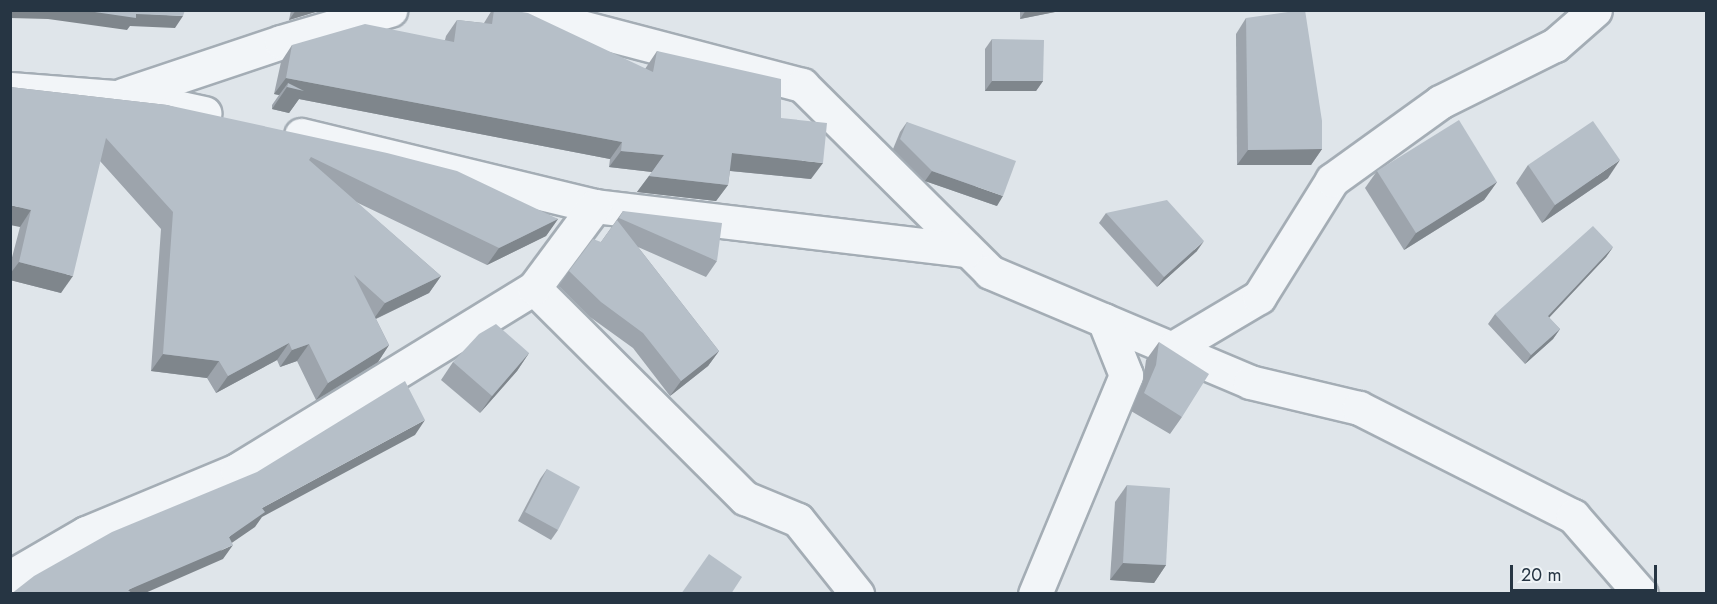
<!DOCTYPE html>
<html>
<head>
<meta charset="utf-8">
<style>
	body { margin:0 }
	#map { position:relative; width:1717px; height:604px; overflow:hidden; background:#dfe5ea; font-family:Jost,sans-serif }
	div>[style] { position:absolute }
	.roads { filter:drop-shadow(2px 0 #a4adb5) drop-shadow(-2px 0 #a4adb5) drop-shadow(0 2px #a4adb5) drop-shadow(0 -2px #a4adb5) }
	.street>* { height:33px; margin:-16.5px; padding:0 16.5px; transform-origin:16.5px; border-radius:16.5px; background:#f2f5f8 }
	.wall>* { inset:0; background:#9da4ac }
	.shaded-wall>* { inset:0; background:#7f868c }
	.building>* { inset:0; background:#b6bfc8 }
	span { translate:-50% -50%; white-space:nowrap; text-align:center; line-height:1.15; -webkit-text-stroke:4.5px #eff4f7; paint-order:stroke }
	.frame { position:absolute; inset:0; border:12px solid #263543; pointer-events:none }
	.scale { position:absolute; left:1510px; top:565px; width:147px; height:27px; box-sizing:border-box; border:3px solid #263543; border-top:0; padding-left:8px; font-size:18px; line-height:21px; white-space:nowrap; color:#263543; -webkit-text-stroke:4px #eff4f7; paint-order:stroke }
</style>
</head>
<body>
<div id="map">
	<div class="roads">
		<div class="street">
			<i style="left:516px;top:10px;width:296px;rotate:14.7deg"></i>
			<i style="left:802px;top:85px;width:265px;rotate:44.8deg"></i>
			<i style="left:990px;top:272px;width:282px;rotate:22.9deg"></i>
			<i style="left:1250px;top:382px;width:112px;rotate:13.4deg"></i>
			<i style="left:1359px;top:408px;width:240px;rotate:26.8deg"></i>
			<i style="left:1573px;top:516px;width:103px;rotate:48.9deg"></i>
			<i style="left:10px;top:89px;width:130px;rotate:4.4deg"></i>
			<i style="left:140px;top:99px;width:66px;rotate:12.3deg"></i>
			<i style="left:123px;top:95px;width:167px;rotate:-18.5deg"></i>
			<i style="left:281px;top:42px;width:114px;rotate:-16.4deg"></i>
			<i style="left:301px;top:135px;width:302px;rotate:13.6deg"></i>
			<i style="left:595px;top:206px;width:374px;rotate:6.8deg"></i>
			<i style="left:534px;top:288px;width:298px;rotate:44.9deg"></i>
			<i style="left:745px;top:498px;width:57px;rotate:22.5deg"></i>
			<i style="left:798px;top:520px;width:95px;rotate:51.4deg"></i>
			<i style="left:1173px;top:348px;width:100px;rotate:-30.7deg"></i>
			<i style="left:1259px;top:297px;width:138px;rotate:-58deg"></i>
			<i style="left:1332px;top:180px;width:133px;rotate:-35.8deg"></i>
			<i style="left:1440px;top:102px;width:128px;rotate:-26.4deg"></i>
			<i style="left:1555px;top:45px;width:53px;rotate:-41.2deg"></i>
			<i style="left:10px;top:577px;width:88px;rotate:-30.1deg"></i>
			<i style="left:86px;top:533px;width:164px;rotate:-22.6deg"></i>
			<i style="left:237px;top:470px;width:348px;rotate:-31.5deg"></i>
			<i style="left:534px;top:288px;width:102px;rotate:-53.4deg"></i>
			<i style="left:1035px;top:594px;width:237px;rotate:-67.4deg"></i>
			<i style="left:1126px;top:375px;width:59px;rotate:-111.8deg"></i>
		</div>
	</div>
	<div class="wall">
		<i style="clip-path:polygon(291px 10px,322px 10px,289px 20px)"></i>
		<i style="clip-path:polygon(492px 10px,510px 10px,645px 69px,657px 51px,781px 118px,811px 179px,730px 171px,728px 185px,716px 201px,637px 192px,652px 172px,609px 167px,610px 159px,299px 99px,289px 113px,272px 109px,272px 105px,279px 95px,274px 94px,281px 62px,292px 45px,445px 40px,446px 36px,457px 20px,484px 23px)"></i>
		<i style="clip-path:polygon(1020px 10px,1065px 10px,1020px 19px)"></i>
		<i style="clip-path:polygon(1246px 18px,1322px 149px,1311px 165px,1237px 165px,1236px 34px)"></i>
		<i style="clip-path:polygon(992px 39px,1043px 81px,1036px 91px,985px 91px,985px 49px)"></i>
		<i style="clip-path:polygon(10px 87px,167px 105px,558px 219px,546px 236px,487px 265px,356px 202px,441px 276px,429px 293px,376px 319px,389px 345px,378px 362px,316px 400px,297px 361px,280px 367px,277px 360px,216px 393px,207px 378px,151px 371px,161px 229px,100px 161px,61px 293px,10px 280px,10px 265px,20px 227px)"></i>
		<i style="clip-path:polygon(907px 122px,997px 206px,925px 181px,893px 149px,900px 132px)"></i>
		<i style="clip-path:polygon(1528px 165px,1608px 178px,1542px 223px,1516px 183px)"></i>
		<i style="clip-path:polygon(1377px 171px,1497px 182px,1484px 200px,1404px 250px,1365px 188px)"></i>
		<i style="clip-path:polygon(623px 211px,717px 261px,706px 277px,638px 247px,719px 351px,708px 366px,670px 396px,633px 348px,590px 317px,559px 286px,569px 271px,601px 242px)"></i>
		<i style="clip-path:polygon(1106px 213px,1197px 251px,1157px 287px,1099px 223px)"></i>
		<i style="clip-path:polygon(1613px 247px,1606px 257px,1549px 318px,1560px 329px,1553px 339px,1525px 364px,1488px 324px,1495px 314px)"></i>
		<i style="clip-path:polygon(1159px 342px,1182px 417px,1170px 434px,1131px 411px,1143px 382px,1146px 360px)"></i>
		<i style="clip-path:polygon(529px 353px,517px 371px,480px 413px,441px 380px,453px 362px)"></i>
		<i style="clip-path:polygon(547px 469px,558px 530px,551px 540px,518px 521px,540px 479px)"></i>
		<i style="clip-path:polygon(1127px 485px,1166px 565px,1154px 583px,1110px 580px,1115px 502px)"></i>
	</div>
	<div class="shaded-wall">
		<i style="clip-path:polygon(10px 10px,81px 10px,183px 16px,175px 28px,130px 26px,127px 30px,48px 19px,10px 18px)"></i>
		<i style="clip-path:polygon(296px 10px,322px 10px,289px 20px)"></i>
		<i style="clip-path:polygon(1026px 10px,1065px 10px,1020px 19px)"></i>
		<i style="clip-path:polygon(286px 78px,622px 142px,610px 159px,299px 99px,289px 113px,272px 109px,287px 87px,288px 83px,279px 95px,274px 94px)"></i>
		<i style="clip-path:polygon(992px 81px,1043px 81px,1036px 91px,985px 91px)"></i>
		<i style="clip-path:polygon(1322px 149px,1311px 165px,1237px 165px,1248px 150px)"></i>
		<i style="clip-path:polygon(621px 151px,664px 155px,652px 172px,609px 167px)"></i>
		<i style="clip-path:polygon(732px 153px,823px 163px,811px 179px,721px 170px)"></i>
		<i style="clip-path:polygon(1620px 160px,1608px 178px,1542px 223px,1555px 205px)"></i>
		<i style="clip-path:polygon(932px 171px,1003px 196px,997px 206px,925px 181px)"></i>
		<i style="clip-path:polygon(649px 176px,728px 185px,716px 201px,637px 192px)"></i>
		<i style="clip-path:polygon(1497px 182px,1484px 200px,1404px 250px,1416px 233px)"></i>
		<i style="clip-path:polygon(10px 205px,31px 210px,20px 227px,10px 225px)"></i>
		<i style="clip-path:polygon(558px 219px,546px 236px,487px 265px,499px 248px)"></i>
		<i style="clip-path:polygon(1204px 241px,1197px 251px,1157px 287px,1164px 277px)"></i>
		<i style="clip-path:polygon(1613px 247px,1606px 257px,1541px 326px,1548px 316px)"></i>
		<i style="clip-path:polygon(19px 262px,73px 276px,61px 293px,10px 280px,10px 274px)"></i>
		<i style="clip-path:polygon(441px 276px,429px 293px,373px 320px,385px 303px)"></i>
		<i style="clip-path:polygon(1560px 329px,1553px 339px,1525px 364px,1531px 355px)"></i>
		<i style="clip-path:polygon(289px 343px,277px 360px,216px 393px,228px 376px)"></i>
		<i style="clip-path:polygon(309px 344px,297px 361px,280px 367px,292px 350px)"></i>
		<i style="clip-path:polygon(389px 345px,378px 362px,316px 400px,328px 383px)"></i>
		<i style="clip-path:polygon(719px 351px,708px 366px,670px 396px,681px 381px)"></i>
		<i style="clip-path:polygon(529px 353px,517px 371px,480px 413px,492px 396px)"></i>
		<i style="clip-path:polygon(163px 354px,219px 361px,207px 378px,151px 371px)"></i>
		<i style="clip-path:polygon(425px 420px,415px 435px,262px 517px,255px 527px,220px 551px,233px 545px,223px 559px,143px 594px,126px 594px,128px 590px,229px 537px,262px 508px)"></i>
		<i style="clip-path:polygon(1123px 563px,1166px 565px,1154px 583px,1110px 580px)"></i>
	</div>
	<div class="building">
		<i style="clip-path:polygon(81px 10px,185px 10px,183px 16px,136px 14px,136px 18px)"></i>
		<i style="clip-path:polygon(494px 10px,510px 10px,528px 13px,653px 72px,657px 51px,781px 79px,781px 118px,827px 123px,823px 163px,732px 153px,728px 185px,649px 176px,664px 155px,621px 151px,622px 142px,286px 78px,292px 45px,365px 24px,454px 42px,457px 20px,492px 24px)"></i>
		<i style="clip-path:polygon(1302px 10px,1305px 10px,1322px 121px,1322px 149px,1248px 150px,1246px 18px)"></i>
		<i style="clip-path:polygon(992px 39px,1044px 40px,1043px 81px,992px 81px)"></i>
		<i style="clip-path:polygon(288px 83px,304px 91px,287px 87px)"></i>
		<i style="clip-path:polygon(10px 87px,167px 105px,387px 153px,457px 171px,558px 219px,499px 248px,311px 157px,309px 160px,441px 276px,385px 303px,354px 275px,389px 345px,328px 383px,309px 344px,292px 350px,289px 343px,228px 376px,219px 361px,163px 354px,173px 212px,106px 138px,73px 276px,19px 262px,31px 210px,10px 205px)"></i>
		<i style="clip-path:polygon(1459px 120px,1497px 182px,1416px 233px,1377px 171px)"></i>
		<i style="clip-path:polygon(1593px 121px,1620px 160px,1555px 205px,1528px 165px)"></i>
		<i style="clip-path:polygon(907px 122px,1016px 161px,1003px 196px,932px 171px,900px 139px)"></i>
		<i style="clip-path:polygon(1167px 200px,1204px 241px,1164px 277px,1106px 213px)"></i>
		<i style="clip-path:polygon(623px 211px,722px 223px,717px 261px,619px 218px)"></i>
		<i style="clip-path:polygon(617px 220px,719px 351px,681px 381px,643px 333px,601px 302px,569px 271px,593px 239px,601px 242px)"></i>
		<i style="clip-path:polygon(1593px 226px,1613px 247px,1548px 316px,1560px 329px,1531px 355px,1495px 314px)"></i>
		<i style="clip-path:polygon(496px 324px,529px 353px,492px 396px,453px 362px,479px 334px)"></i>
		<i style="clip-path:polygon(1159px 342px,1209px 374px,1182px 417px,1144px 393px,1156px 365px)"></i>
		<i style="clip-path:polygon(405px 381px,425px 420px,262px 508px,265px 512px,229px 537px,233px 545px,128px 590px,133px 594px,11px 594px,34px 576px,112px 532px,257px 472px)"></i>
		<i style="clip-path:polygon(547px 469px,580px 487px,558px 530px,525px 512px)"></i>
		<i style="clip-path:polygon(1127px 485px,1170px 488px,1166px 565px,1123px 563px)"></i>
		<i style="clip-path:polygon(709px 554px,742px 577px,731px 594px,681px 594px)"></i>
	</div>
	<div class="frame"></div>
	<div class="scale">20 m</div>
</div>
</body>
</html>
